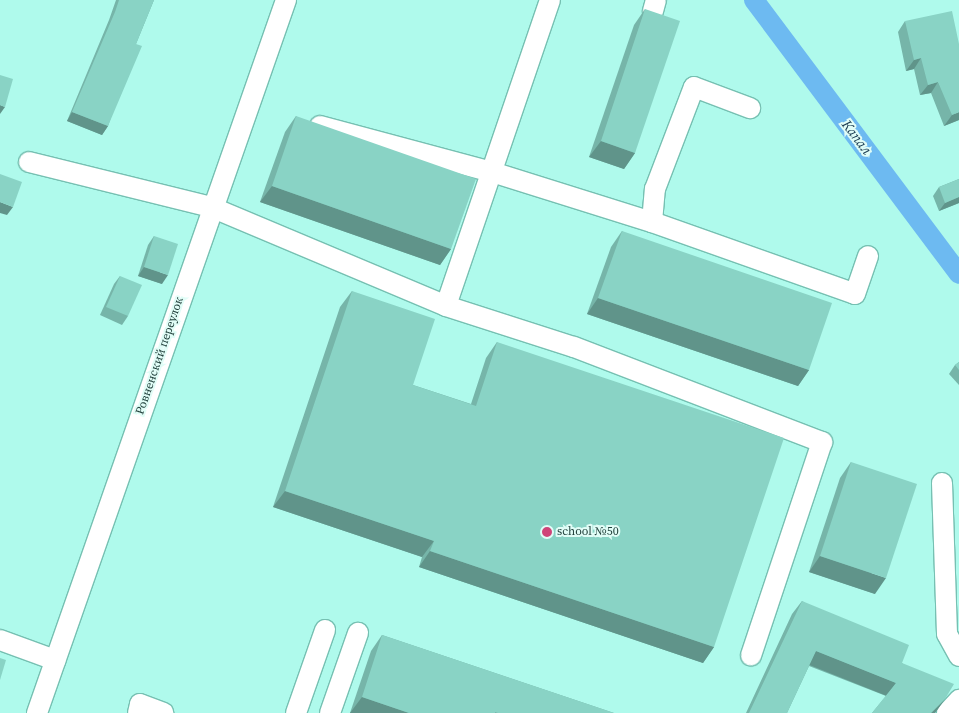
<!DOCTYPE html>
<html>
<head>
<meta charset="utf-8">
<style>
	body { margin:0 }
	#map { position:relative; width:959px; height:713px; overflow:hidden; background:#affaec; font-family:"Source Serif 4",serif }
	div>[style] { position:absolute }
	.canal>* { height:20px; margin:-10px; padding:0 10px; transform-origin:10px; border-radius:10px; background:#6dbaf1 }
	.roads { filter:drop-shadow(1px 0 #76c0b2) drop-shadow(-1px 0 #76c0b2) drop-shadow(0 1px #76c0b2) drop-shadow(0 -1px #76c0b2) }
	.minor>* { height:20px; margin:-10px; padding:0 10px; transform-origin:10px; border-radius:10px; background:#fff }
	.wall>* { inset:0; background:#76b5a9 }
	.shaded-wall>* { inset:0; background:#60948a }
	.building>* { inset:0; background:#89d3c5 }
	.dots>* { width:14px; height:14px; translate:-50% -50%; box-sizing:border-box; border:2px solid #e1fdf7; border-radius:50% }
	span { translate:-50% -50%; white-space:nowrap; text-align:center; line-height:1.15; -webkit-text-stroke:4px #e1fdf7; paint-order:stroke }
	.street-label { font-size:12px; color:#22413c }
	.poi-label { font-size:12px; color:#22413c }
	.left { translate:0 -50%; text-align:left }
	.water-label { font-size:14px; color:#17384f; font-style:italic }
</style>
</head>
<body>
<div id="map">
	<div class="canal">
		<i style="left:754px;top:0;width:342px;rotate:53.2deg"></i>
	</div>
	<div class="roads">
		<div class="minor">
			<i style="left:550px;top:0;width:323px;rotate:108.8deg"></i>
			<i style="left:446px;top:306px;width:134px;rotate:17.8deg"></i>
			<i style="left:574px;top:347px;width:266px;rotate:21deg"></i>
			<i style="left:822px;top:442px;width:225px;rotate:108.4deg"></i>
			<i style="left:653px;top:11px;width:11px;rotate:-75deg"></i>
			<i style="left:320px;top:126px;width:178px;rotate:15deg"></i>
			<i style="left:492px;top:172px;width:168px;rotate:17.4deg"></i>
			<i style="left:652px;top:222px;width:215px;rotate:19.5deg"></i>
			<i style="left:855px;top:294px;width:40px;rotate:-71.1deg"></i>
			<i style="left:29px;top:162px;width:187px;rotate:13.9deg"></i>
			<i style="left:211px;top:207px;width:255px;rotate:22.8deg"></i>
			<i style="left:652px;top:222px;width:33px;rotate:-85deg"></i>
			<i style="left:655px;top:189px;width:109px;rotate:-69.1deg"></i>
			<i style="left:694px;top:87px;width:60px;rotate:20.6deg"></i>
			<i style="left:942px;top:483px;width:151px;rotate:88.1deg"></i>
			<i style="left:947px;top:634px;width:25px;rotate:61deg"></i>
			<i style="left:0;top:640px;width:59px;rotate:20deg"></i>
			<i style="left:37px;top:713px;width:755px;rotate:-70.75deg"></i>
			<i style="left:138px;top:713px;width:9px;rotate:-77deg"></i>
			<i style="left:140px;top:704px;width:25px;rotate:21deg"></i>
			<i style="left:296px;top:713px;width:88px;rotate:-70.7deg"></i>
			<i style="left:330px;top:713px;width:85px;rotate:-70.7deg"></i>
			<i style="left:947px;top:713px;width:18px;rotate:-47deg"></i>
		</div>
	</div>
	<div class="wall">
		<i style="clip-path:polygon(116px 0,154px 0,136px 44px,108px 126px,102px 135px,67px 121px,109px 20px)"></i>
		<i style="clip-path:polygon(645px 9px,635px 153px,624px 169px,589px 157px,634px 25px)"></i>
		<i style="clip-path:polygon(905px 21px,959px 120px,944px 126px,931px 93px,920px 95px,914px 69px,906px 71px,898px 32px)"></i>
		<i style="clip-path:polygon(296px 116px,451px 249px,440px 265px,260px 202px,285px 132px)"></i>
		<i style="clip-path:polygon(959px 179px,959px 203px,939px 211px,933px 196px,939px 187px)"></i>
		<i style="clip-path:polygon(622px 231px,809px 370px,798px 386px,587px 314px,611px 247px)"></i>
		<i style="clip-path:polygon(154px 236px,162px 284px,138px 276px,148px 245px)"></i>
		<i style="clip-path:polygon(120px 276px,128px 316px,122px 325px,100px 315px,114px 284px)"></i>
		<i style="clip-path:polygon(352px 291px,413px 385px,471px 404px,486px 358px,497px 342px,714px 647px,703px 663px,419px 567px,422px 557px,273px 507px,340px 307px)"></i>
		<i style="clip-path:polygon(959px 362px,959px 385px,949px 374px,955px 365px)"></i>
		<i style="clip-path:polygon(851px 462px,875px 594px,809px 572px,840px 478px)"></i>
		<i style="clip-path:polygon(802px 601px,902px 663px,945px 699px,935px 713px,872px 713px,886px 696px,809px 666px,787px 713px,746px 713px,792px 614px)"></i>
		<i style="clip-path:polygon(382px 635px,614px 713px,350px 713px,371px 651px)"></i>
	</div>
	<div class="shaded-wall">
		<i style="clip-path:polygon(921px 58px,914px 69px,906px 71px,914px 60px)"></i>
		<i style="clip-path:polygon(938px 82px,931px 93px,920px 95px,928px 85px)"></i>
		<i style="clip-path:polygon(0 105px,5px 107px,0 114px)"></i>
		<i style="clip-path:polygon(72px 112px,108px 126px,102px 135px,67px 121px)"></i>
		<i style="clip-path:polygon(959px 112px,959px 120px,944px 126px,952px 115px)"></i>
		<i style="clip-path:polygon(601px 141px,635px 153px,624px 169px,589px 157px)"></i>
		<i style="clip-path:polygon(272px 186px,451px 249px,440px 265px,260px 202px)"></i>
		<i style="clip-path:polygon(959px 197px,959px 203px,939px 211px,945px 203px)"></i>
		<i style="clip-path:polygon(0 202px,13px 207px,7px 215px,0 213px)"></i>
		<i style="clip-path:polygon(144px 267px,168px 275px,162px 284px,138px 276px)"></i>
		<i style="clip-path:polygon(598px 298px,809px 370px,798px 386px,587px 314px)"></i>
		<i style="clip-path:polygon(285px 491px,434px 541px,422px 557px,273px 507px)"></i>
		<i style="clip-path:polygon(430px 551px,714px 647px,703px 663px,419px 567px)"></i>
		<i style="clip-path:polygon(820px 556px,886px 578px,875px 594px,809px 572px)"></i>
		<i style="clip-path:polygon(816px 651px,896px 683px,887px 696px,807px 664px)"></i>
		<i style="clip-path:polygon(362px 697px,409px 713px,350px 713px)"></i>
		<i style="clip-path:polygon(945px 699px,935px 713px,931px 713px)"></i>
	</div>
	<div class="building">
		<i style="clip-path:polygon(119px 0,154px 0,136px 44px,142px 46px,108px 126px,72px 112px,115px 12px)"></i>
		<i style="clip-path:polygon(645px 9px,680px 21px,635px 153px,601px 141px)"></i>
		<i style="clip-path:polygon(952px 11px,959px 44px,959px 112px,952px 115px,938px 82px,928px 85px,921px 58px,914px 60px,905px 21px)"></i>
		<i style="clip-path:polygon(0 75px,13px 79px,5px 107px,0 105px)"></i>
		<i style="clip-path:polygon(296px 116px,476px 179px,451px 249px,272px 186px)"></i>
		<i style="clip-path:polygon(0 174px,22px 182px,13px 207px,0 202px)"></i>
		<i style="clip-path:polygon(959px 179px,959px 197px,945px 203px,939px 187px)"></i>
		<i style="clip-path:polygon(622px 231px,832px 303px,809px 370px,598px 298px)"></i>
		<i style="clip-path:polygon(154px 236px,178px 244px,168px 275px,144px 267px)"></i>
		<i style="clip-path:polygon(120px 276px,142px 285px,128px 316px,106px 307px)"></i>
		<i style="clip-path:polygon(352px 291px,435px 319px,413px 385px,476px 406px,497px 342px,784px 438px,714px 647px,430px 551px,434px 541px,285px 491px)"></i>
		<i style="clip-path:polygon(959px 362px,959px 370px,955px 365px)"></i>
		<i style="clip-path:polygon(851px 462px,917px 484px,886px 578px,820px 556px)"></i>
		<i style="clip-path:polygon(802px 601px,909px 645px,902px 663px,954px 684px,945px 699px,931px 713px,872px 713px,896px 683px,816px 651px,787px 713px,749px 713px)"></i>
		<i style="clip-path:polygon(382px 635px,614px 713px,498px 713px,495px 712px,495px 713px,409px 713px,362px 697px)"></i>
		<i style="clip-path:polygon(0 658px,6px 660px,0 680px)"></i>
	</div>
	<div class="dots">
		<i style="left:547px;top:532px;background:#cf4378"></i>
	</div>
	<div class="street-label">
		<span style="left:160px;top:356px;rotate:-71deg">Ровненский переулок</span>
	</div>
	<div class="poi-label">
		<span class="left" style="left:557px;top:532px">school №50</span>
	</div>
	<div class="water-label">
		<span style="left:857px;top:137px;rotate:53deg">Капал</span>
	</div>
</div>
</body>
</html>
